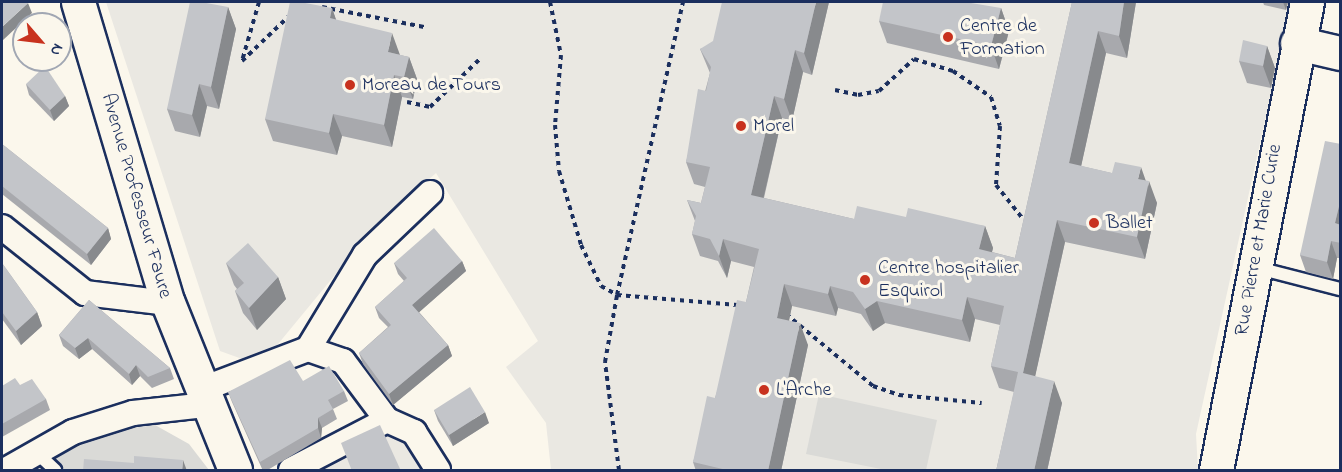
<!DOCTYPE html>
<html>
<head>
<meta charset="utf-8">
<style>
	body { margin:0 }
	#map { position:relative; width:1342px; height:472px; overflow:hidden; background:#fbf7ec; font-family:"Indie Flower",sans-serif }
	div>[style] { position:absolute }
	.built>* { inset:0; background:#eae8e2 }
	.green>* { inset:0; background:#dadad7 }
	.path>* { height:4px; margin-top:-2px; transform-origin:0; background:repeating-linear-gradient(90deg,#1b2f5e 0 4.5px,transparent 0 9px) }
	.roads { filter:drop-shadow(2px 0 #1b2f5e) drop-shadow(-2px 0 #1b2f5e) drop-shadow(0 2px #1b2f5e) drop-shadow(0 -2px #1b2f5e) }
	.lane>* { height:12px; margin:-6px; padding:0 6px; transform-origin:6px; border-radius:6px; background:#fbf7ec }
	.street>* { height:24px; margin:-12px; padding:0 12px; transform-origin:12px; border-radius:12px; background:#fbf7ec }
	.secondary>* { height:33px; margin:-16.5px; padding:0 16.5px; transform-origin:16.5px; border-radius:16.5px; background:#fbf7ec }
	.wall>* { inset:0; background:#a8a9ad }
	.shaded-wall>* { inset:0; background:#888a8d }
	.building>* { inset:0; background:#c3c5c9 }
	.dots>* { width:16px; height:16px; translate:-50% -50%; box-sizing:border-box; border:3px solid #fbf7ec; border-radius:50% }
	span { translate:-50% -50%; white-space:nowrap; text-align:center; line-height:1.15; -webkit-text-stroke:6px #fbf7ec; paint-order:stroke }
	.poi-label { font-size:20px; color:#1b2f5e }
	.left { translate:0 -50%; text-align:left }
	.street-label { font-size:20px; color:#1b2f5e }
	.frame { position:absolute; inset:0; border:3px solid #1b2f5e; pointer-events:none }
	.north { position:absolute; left:12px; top:12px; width:60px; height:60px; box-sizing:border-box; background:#fbf7ec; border:2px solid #a1a7b3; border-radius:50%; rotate:118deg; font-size:16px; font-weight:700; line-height:24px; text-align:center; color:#1b2f5e }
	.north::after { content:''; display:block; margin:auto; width:21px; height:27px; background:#c8321e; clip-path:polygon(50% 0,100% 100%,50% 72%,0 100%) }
</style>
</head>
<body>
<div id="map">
	<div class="built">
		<i style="clip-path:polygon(106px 2px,1291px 2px,1196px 434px,1198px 470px,551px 470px,546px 423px,506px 367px,538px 341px,436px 173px,372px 230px,269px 355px,245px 360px,220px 351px)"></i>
		<i style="clip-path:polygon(384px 434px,402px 440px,422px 470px,315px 470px)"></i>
	</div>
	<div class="green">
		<i style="clip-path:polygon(819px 394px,937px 420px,926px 470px,886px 470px,806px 454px)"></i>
		<i style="clip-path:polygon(155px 425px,189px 444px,209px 470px,26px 470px,108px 431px)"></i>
	</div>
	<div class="path">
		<i style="left:259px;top:2px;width:61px;rotate:106.1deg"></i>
		<i style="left:242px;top:61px;width:64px;rotate:-43.7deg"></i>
		<i style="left:550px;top:2px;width:54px;rotate:78.3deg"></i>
		<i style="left:561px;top:55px;width:70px;rotate:94.9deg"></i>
		<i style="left:555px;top:125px;width:46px;rotate:85deg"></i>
		<i style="left:559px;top:171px;width:77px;rotate:73.4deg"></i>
		<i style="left:581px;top:245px;width:46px;rotate:64deg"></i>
		<i style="left:601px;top:286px;width:18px;rotate:29deg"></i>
		<i style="left:617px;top:295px;width:300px;rotate:-77.3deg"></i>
		<i style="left:322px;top:7px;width:104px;rotate:11.1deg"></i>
		<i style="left:835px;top:90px;width:24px;rotate:12deg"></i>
		<i style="left:858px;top:95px;width:21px;rotate:-11deg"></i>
		<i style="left:879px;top:91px;width:47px;rotate:-42.4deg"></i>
		<i style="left:914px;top:59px;width:41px;rotate:17.1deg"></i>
		<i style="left:953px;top:71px;width:46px;rotate:34.4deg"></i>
		<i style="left:991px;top:97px;width:30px;rotate:73deg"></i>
		<i style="left:1000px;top:126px;width:59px;rotate:93.9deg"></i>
		<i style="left:996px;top:185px;width:43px;rotate:51.5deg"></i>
		<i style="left:407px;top:102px;width:24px;rotate:12deg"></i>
		<i style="left:430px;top:107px;width:71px;rotate:-43.9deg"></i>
		<i style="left:786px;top:314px;width:113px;rotate:39.6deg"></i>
		<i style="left:873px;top:386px;width:28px;rotate:19deg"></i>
		<i style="left:899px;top:395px;width:83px;rotate:5.5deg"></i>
		<i style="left:619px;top:470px;width:109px;rotate:-97.4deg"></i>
		<i style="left:605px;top:362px;width:68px;rotate:-79.8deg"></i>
		<i style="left:617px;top:295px;width:121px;rotate:4.7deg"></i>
	</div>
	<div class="roads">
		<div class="lane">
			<i style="left:1258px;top:268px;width:85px;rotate:14.4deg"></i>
			<i style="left:37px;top:453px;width:25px;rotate:43deg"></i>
		</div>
		<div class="street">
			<i style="left:2px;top:227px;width:106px;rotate:38.5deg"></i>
			<i style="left:85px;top:293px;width:84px;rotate:6.9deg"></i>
			<i style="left:308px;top:349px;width:37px;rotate:19deg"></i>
			<i style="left:343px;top:361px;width:74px;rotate:53.3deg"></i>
			<i style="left:387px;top:420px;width:30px;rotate:24deg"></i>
			<i style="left:414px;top:432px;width:45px;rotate:57.7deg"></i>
			<i style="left:200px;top:390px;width:116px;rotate:-20.8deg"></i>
			<i style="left:308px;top:349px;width:110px;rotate:-58.8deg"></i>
			<i style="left:365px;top:255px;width:90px;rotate:-43.6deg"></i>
			<i style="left:6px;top:470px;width:77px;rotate:-29.6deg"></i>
			<i style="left:73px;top:432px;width:63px;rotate:-17.6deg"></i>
			<i style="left:133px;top:413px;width:72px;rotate:-6.3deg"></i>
			<i style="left:291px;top:470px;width:108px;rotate:-27.5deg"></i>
		</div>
		<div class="secondary">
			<i style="left:78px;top:2px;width:314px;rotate:73.4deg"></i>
			<i style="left:168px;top:303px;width:180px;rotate:68.1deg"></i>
			<i style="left:1297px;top:43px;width:44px;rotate:13.1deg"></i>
			<i style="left:1216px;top:470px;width:477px;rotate:-79deg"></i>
		</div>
	</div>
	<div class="wall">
		<i style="clip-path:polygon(829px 2px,812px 75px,803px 72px,792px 121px,782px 118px,764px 198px,854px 219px,906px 217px,985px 226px,993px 248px,992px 252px,1015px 258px,1072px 2px,1136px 2px,1127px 58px,1106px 53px,1081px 166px,1146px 181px,1157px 203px,1145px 259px,1065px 242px,1035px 376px,1062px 403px,1047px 471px,996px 471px,1014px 392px,999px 388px,991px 366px,1000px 325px,975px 319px,970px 342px,885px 323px,873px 331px,861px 314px,838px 308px,836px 316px,792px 306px,789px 320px,808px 345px,781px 471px,696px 471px,693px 462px,715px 398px,746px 302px,754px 267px,731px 261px,727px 278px,718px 261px,700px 256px,692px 234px,695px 221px,687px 200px,701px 203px,705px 187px,694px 184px,686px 162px,710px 73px,700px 49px)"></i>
		<i style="clip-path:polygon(1263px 2px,1288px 2px,1286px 10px,1264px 5px)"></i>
		<i style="clip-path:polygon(228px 7px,236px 29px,219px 109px,207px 106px,200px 137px,175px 131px,167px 109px)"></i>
		<i style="clip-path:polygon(332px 8px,336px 20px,400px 55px,409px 57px,417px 79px,413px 99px,402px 97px,392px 147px,342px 136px,337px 155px,273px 141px,265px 119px)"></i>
		<i style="clip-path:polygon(1001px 8px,1009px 31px,999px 69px,887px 43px,879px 21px)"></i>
		<i style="clip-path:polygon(1267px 46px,1275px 68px,1271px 88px,1247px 83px,1239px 61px)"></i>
		<i style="clip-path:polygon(26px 84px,65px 96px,69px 106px,54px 121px,29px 95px)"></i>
		<i style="clip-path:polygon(2px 144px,108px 228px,111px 239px,91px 265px,2px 194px)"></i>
		<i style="clip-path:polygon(1341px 144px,1341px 258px,1337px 258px,1333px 279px,1306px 272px,1300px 255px)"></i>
		<i style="clip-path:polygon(462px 261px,466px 271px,419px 312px,448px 345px,452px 356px,393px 405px,363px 364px,359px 353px,388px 327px,379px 318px,375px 307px,404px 281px,398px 274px,394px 263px)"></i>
		<i style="clip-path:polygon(2px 263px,37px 312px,42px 326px,21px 345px,2px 319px)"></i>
		<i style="clip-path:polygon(226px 263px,278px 277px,286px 299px,257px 330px,243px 313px,235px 291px,237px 289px,234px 285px)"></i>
		<i style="clip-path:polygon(89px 300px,170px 368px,174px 379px,152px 388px,140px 376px,132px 385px,92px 349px,79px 359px,63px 346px,59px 335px)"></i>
		<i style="clip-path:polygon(303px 381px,344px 391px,348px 401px,333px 409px,337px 419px,322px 428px,321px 438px,266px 471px,263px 471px,232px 402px,228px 392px)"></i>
		<i style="clip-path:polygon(20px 385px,46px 399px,50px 410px,2px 437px,2px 386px)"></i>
		<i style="clip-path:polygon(434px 410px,489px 423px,453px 446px,438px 421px)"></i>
	</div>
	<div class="shaded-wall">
		<i style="clip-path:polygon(816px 2px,829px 2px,812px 75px,804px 53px)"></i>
		<i style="clip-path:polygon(1124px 2px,1136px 2px,1127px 58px,1119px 36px)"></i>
		<i style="clip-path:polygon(1283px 2px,1288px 2px,1286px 10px)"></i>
		<i style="clip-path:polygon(28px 3px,32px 13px,2px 41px,2px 27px)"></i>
		<i style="clip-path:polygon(228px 7px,236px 29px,219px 109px,211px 87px)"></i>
		<i style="clip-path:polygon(332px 8px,340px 31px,330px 18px)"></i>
		<i style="clip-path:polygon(1001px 8px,1009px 31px,999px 69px,991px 46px)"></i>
		<i style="clip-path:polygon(1098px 31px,1106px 53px,1077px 185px,1069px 163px)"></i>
		<i style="clip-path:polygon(392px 33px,400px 55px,388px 52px)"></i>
		<i style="clip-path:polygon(1267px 46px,1275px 68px,1271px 88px,1263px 66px)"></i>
		<i style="clip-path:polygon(795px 50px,803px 72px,792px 121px,784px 99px)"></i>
		<i style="clip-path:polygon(409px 57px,417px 79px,413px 99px,404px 77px)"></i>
		<i style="clip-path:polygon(394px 75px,402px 97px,392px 147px,384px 125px)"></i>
		<i style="clip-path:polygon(199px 84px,207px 106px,200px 137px,192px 115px)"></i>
		<i style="clip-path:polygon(65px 96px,69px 106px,54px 121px,50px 110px)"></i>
		<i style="clip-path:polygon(774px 96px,782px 118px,759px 217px,751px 195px)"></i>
		<i style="clip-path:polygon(333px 114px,342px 136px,337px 155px,329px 133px)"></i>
		<i style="clip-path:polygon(1141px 167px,1148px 187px,1149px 181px,1157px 203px,1145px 259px,1137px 237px,1138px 179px)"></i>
		<i style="clip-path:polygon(1341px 198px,1341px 239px,1335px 223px)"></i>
		<i style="clip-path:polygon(1057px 220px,1065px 242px,1031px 395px,1023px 373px)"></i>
		<i style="clip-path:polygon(985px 226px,993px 248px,987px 271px,979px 249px)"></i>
		<i style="clip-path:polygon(108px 228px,111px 239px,91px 265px,87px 254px)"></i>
		<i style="clip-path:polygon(723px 239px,731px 261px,727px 278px,719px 256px)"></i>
		<i style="clip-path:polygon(1331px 241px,1337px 258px,1333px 279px,1327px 262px)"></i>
		<i style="clip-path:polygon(462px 261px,466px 271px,416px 315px,412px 305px)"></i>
		<i style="clip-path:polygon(278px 277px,286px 299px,257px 330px,249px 308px)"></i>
		<i style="clip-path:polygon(784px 284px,792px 306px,785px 340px,777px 318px)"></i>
		<i style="clip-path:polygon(830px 286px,838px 308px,836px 316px,828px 294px)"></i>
		<i style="clip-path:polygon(967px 297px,975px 319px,970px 342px,962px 320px)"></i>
		<i style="clip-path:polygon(877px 301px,885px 323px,873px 331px,865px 309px)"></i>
		<i style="clip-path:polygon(37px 312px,42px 326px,21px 345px,16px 331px)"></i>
		<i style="clip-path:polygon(800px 323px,808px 345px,781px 471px,768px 471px)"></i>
		<i style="clip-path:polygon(88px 338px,92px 349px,79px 359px,75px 348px)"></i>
		<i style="clip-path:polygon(448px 345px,452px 356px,393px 405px,389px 394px)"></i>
		<i style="clip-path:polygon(136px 365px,140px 376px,132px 385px,129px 374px)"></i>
		<i style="clip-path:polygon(1054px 381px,1062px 403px,1047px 471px,1034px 471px)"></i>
		<i style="clip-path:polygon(485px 412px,489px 423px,453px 446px,449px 435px)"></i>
		<i style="clip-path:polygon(318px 418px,322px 428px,321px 438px,318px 428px)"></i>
		<i style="clip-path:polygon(183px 460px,187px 471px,182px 471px)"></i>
	</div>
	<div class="building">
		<i style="clip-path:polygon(2px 2px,27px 2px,28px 3px,2px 27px)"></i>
		<i style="clip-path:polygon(190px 2px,201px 2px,228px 7px,211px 87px,199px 84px,192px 115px,167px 109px)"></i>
		<i style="clip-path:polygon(290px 2px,300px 2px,332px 8px,330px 18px,392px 33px,388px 52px,409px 57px,404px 77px,394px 75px,384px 125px,333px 114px,329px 133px,265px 119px)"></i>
		<i style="clip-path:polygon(722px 2px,816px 2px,804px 53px,795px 50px,784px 99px,774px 96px,751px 195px,854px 219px,857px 206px,906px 217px,908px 208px,985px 226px,979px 249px,1015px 258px,1072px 2px,1124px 2px,1119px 36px,1098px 31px,1069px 163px,1112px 173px,1115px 162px,1141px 167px,1138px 179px,1149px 181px,1137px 237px,1057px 220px,1023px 373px,1054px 381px,1034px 471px,996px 471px,1018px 372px,991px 366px,1004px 306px,967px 297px,962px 320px,877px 301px,865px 309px,853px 292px,830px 286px,828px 294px,784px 284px,777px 318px,800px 323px,768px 471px,731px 471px,693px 462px,707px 396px,715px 398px,737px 300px,746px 302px,759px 249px,723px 239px,719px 256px,710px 239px,692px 234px,696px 216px,687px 200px,701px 203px,710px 167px,686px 162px,698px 89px,706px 91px,711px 67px,700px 49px,713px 41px)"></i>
		<i style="clip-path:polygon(883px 2px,965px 2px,1001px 8px,991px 46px,879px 21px)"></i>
		<i style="clip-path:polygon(1243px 40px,1267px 46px,1263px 66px,1239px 61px)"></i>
		<i style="clip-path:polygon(45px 66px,65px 96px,50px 110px,26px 84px)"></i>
		<i style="clip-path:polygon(1325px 141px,1341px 144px,1341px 198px,1335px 223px,1341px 225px,1341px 243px,1331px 241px,1327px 262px,1300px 255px)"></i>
		<i style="clip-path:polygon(2px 144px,108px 228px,87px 254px,2px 186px)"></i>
		<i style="clip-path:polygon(434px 228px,462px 261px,412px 305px,448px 345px,389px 394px,359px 353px,391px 325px,375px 307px,407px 278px,394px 263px)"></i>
		<i style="clip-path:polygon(248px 243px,278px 277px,249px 308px,235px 291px,244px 283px,226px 263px)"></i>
		<i style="clip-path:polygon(2px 263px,37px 312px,16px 331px,2px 312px)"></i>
		<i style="clip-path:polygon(89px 300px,170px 368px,148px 377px,136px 365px,129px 374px,88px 338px,75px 348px,59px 335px)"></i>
		<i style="clip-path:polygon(290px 360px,303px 381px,329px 366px,344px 391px,328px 400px,333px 409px,318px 418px,318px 428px,260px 462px,228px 392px)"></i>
		<i style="clip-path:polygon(15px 378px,20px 385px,32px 379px,46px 399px,2px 424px,2px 386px)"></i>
		<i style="clip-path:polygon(470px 387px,485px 412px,449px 435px,434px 410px)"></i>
		<i style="clip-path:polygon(380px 425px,401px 471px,352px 471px,341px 443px)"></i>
		<i style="clip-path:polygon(134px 456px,183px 460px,182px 471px,83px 471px,84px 459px,134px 463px)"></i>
	</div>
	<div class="dots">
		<i style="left:948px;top:37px;background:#c8321e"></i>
		<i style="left:350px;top:85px;background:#c8321e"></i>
		<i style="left:741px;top:126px;background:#c8321e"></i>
		<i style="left:1094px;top:223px;background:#c8321e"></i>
		<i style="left:865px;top:280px;background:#c8321e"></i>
		<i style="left:764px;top:390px;background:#c8321e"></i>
	</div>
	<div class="poi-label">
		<span class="left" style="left:960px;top:38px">Centre de<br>Formation</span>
		<span class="left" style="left:362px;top:85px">Moreau de Tours</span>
		<span class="left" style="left:753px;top:126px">Morel</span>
		<span class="left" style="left:1106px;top:223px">Ballet</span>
		<span class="left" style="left:878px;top:280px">Centre hospitalier<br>Esquirol</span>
		<span class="left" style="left:776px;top:390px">L'Arche</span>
	</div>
	<div class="street-label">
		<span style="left:136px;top:196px;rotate:74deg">Avenue Professeur Faure</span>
		<span style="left:1259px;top:240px;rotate:-80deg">Rue Pierre et Marie Curie</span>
	</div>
	<div class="frame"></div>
	<div class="north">N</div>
</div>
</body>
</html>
